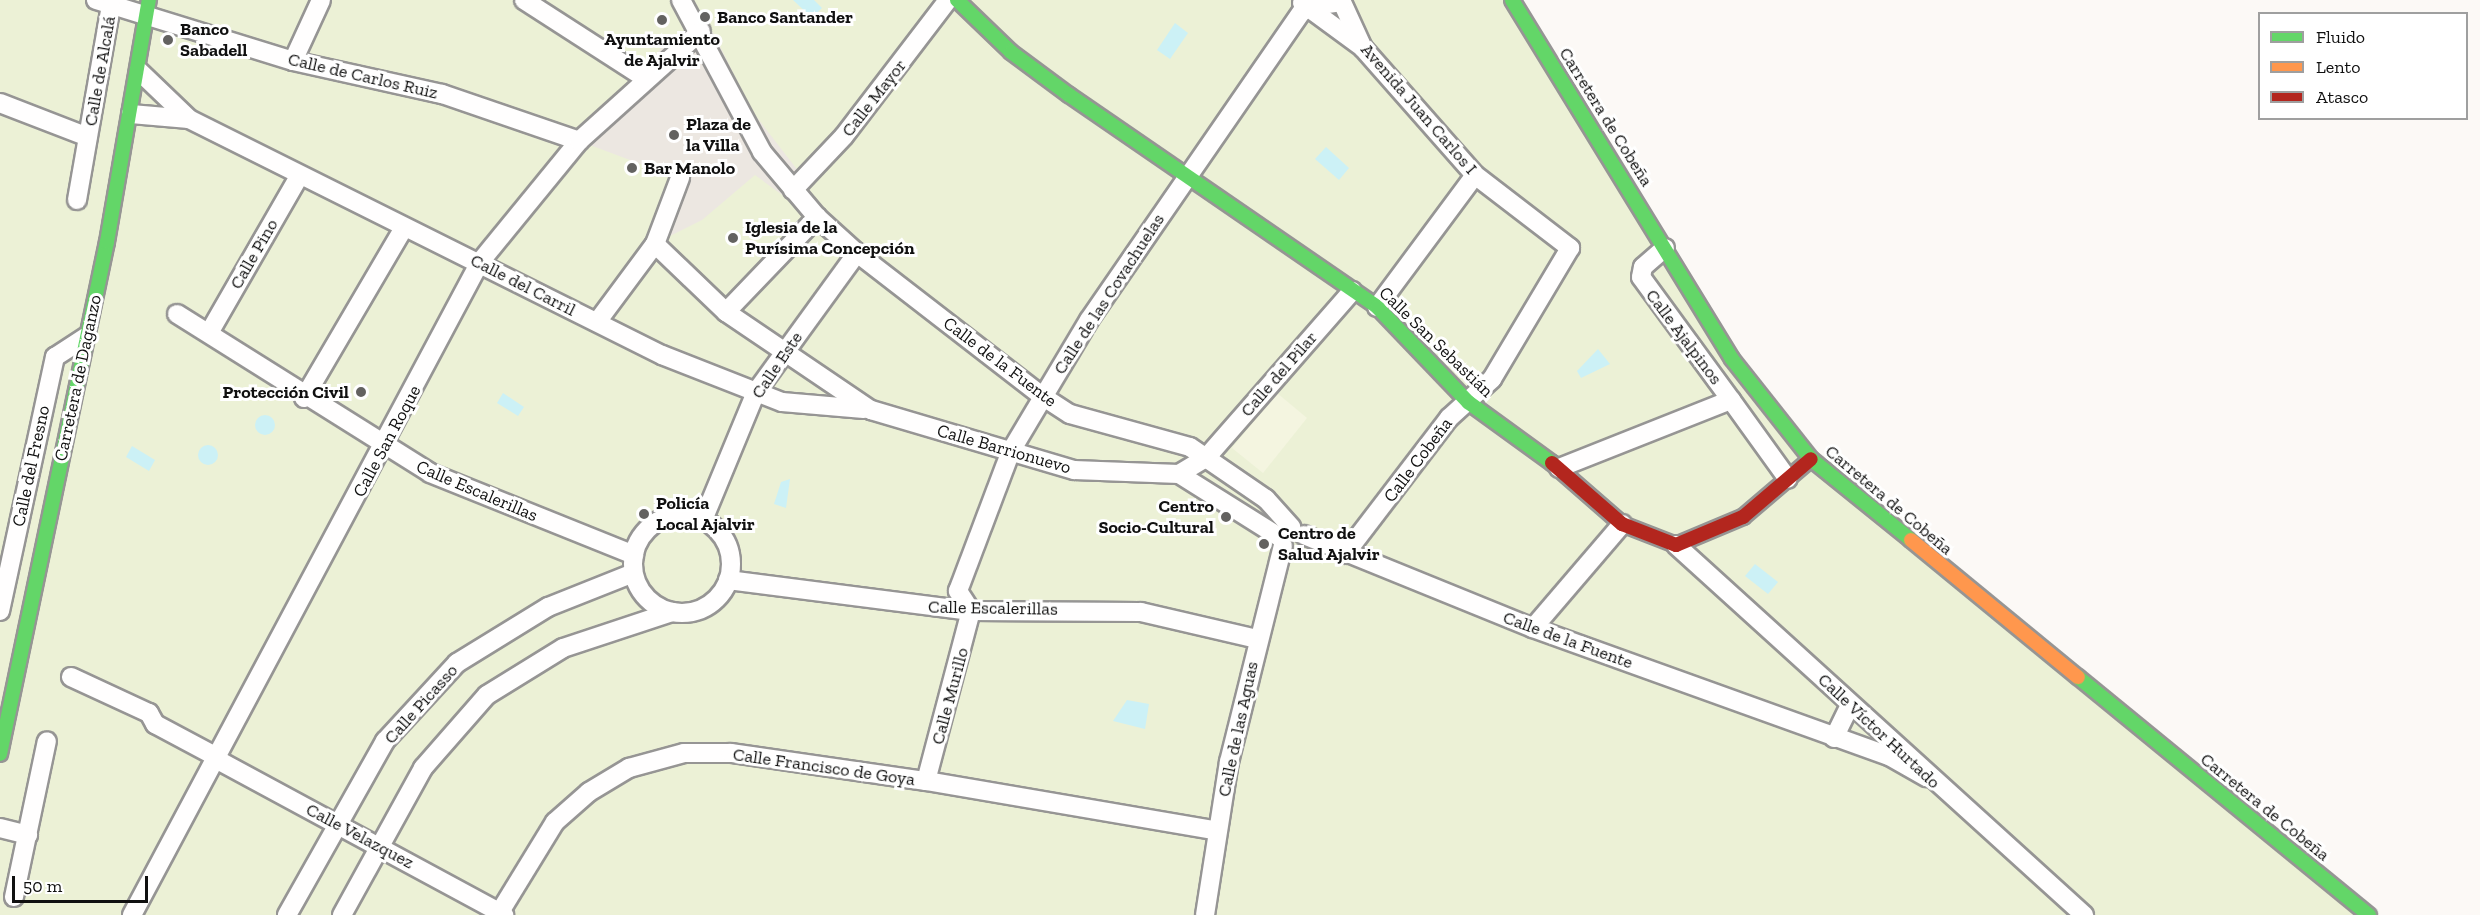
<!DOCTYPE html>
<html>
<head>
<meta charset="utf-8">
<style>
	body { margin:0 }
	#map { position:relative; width:2480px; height:915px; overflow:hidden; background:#fcf9f6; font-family:"Zilla Slab",serif }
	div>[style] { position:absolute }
	.green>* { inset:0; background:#ecf1d6 }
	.pitch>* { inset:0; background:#f4f5e0 }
	.plaza>* { inset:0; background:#ece7e1 }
	.water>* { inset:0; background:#ccf1f6 }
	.round { border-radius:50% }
	.roads { filter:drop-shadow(2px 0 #969594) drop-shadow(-2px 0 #969594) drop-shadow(0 2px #969594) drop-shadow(0 -2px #969594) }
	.street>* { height:18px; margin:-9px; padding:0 9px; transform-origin:9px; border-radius:9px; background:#fffefe }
	.street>.ring { margin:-9px; padding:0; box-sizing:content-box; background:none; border:18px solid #fffefe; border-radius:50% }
	.fast>* { height:14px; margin:-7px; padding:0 7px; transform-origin:7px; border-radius:7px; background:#63d668 }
	.slow>* { height:14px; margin:-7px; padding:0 7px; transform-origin:7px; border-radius:7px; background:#ff974d }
	.jam>* { height:14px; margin:-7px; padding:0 7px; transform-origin:7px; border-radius:7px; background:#b3261e }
	.dots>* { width:16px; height:16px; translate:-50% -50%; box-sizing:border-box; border:3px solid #fff; border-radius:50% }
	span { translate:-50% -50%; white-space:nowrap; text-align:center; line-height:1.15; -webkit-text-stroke:6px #fff; paint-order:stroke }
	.poi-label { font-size:18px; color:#101010; font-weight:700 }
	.left { translate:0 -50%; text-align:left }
	.right { translate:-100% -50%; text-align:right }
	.street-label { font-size:18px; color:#101010 }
	.legend { position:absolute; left:2258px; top:12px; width:210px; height:108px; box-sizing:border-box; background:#fff; border:2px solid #9f9f9f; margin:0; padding:8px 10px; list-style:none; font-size:18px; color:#101010 }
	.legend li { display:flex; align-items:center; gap:12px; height:30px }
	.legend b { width:30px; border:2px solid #9f9f9f }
	.scale { position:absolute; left:12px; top:876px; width:136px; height:27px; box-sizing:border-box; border:3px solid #101010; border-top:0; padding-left:8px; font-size:18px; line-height:21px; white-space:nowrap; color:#101010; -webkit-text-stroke:4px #fff; paint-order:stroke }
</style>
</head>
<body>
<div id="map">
	<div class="green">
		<i style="clip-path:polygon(0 0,1518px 0,1779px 426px,2373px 915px,0 915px)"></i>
	</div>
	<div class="pitch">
		<i style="clip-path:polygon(1277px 393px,1307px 418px,1263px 473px,1232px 448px)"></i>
	</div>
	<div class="plaza">
		<i style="clip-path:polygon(689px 30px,713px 32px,752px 111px,799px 172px,785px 197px,755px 175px,702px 220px,670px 236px,666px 225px,673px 176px,579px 141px,663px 46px)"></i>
	</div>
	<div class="water">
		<i style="clip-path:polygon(793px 0,814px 0,822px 8px,812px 18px)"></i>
		<i style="clip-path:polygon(1175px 23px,1188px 33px,1170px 59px,1157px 50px)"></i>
		<i style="clip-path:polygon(1326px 147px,1349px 168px,1339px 180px,1315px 159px)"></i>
		<i style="clip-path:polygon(1598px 349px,1610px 364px,1581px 378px,1577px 371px)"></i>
		<i style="clip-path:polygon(503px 393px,524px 407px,518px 416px,497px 403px)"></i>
		<i class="round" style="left:255px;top:415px;width:20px;height:20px"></i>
		<i class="round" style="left:198px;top:445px;width:20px;height:20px"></i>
		<i style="clip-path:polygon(132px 446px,155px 460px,149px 471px,126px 457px)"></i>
		<i style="clip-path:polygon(790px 479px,786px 508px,774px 504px,781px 482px)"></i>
		<i style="clip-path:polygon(1755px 564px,1778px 582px,1768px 594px,1745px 576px)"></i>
		<i style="clip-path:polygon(1127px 700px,1149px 704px,1145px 729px,1113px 721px)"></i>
	</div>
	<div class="roads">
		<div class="street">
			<i style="left:96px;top:0;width:206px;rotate:17.2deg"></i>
			<i style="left:293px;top:61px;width:153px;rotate:12.5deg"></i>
			<i style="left:442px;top:94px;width:145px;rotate:18.9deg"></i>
			<i style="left:524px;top:0;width:144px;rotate:32.8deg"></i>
			<i style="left:681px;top:0;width:172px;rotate:61.9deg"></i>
			<i style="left:762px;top:152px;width:85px;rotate:49.8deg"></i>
			<i style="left:817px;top:217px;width:54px;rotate:42deg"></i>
			<i style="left:857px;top:253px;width:234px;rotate:37.7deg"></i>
			<i style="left:1042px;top:396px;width:33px;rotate:33deg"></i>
			<i style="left:1070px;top:414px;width:124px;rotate:15.4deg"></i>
			<i style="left:1190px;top:447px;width:92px;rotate:34.4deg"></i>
			<i style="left:1266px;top:499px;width:38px;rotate:48deg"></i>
			<i style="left:1341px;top:0;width:53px;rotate:65.4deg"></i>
			<i style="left:1363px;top:48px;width:169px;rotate:48.6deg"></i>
			<i style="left:1475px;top:175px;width:120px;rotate:37.5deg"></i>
			<i style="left:1570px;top:248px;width:152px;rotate:120.8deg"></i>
			<i style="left:1492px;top:379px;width:58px;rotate:137.8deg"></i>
			<i style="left:1449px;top:418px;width:171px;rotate:127.4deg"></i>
			<i style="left:1302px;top:3px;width:74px;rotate:36.3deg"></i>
			<i style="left:293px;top:61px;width:67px;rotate:-65.3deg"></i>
			<i style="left:139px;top:71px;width:69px;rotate:43.8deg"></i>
			<i style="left:189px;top:119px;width:529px;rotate:26.52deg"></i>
			<i style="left:662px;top:355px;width:129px;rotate:21.4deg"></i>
			<i style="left:782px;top:402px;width:82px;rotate:4.9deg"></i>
			<i style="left:0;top:103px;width:94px;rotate:21.1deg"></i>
			<i style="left:131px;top:114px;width:58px;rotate:4.9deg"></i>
			<i style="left:793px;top:190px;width:74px;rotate:-46.6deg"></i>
			<i style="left:844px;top:136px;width:171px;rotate:-52.6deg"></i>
			<i style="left:77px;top:200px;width:197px;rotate:-80.1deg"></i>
			<i style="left:655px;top:244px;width:71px;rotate:-69.3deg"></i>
			<i style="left:1377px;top:307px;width:164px;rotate:-53.4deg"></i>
			<i style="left:726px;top:312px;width:132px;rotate:-46.2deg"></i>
			<i style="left:177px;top:314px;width:299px;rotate:32.1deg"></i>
			<i style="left:430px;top:473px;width:220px;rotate:21.9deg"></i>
			<i style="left:597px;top:322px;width:97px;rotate:-53.4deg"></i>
			<i style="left:655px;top:244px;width:98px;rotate:43.8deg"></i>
			<i style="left:726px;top:312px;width:175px;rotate:34.1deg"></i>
			<i style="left:871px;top:410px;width:212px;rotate:16.5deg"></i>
			<i style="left:1074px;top:470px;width:105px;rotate:2.2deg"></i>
			<i style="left:1179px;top:474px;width:31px;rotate:-31deg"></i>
			<i style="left:1206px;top:458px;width:222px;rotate:-48.8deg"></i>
			<i style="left:209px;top:333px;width:182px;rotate:-60.1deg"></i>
			<i style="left:304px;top:398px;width:196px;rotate:-59.6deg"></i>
			<i style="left:1731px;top:400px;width:97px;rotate:54.2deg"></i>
			<i style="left:1559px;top:468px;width:185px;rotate:-21.6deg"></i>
			<i style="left:1731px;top:400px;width:152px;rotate:-126.2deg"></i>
			<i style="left:1641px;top:277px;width:10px;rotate:-79deg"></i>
			<i style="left:1643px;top:267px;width:29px;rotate:-41deg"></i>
			<i style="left:1179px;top:474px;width:120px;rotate:32.1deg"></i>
			<i class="ring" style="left:633px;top:515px;width:80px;height:80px"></i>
			<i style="left:703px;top:520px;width:139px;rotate:-67.5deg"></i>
			<i style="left:756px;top:392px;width:172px;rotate:-54deg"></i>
			<i style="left:1304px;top:535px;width:247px;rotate:22.1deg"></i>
			<i style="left:1533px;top:628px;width:378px;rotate:19.8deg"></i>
			<i style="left:1889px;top:756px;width:43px;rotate:29.6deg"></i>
			<i style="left:1676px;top:545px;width:551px;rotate:42.2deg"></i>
			<i style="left:728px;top:580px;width:245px;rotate:7.3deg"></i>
			<i style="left:971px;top:611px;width:170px;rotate:0.3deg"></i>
			<i style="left:1141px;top:612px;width:119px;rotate:13.1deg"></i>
			<i style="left:0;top:611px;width:260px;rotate:-77.8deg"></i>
			<i style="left:55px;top:357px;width:37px;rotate:-33deg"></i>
			<i style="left:1533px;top:628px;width:137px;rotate:-49.4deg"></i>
			<i style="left:71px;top:677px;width:86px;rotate:24.8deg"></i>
			<i style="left:149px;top:713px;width:13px;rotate:61deg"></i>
			<i style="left:155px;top:724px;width:68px;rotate:28.1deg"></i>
			<i style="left:1834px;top:738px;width:37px;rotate:-64deg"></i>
			<i style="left:214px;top:758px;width:330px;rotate:28.4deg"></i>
			<i style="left:926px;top:781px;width:176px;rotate:-75.2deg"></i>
			<i style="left:971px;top:611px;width:24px;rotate:-123deg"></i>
			<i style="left:958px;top:591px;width:150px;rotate:-69.3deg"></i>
			<i style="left:1011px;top:451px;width:152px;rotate:-59.2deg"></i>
			<i style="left:1089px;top:320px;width:373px;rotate:-55.4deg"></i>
			<i style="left:1301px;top:13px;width:8px;rotate:-50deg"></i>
			<i style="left:1306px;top:7px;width:36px;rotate:-8deg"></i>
			<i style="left:0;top:828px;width:29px;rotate:14deg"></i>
			<i style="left:14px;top:897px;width:159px;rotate:-78.1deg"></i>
			<i style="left:132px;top:915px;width:740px;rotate:-61.95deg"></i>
			<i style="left:480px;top:262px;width:156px;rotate:-50.7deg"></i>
			<i style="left:579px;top:141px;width:164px;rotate:-42deg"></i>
			<i style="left:287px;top:915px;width:200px;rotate:-60.6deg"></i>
			<i style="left:385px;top:741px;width:106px;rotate:-47.3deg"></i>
			<i style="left:457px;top:663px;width:107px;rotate:-31.6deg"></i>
			<i style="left:548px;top:607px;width:89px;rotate:-21.7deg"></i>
			<i style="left:342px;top:915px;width:168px;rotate:-61.1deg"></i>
			<i style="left:423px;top:768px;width:97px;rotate:-48.8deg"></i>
			<i style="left:487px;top:695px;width:89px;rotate:-31.7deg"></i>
			<i style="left:563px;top:648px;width:115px;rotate:-18.3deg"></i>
			<i style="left:498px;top:915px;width:109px;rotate:-58.5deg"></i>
			<i style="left:555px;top:822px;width:45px;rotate:-41.4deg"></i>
			<i style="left:589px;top:792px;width:47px;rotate:-31deg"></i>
			<i style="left:629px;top:768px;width:57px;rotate:-15.3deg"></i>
			<i style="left:684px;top:753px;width:47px"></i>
			<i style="left:731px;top:753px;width:197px;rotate:8.2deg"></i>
			<i style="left:926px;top:781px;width:295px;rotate:9.7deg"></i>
			<i style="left:1205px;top:915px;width:155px;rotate:-81.1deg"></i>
			<i style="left:1229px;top:762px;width:223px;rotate:-76deg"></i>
		</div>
		<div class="fast">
			<i style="left:957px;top:0;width:75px;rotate:43.9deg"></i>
			<i style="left:1011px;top:52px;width:72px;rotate:36.6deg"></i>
			<i style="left:1069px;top:95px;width:374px;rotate:34.5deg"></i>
			<i style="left:1377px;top:307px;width:132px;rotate:46.2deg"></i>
			<i style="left:1468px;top:402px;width:104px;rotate:36deg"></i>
			<i style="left:1512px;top:0;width:421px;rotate:58.5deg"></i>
			<i style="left:1732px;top:359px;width:127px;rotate:51.7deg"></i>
			<i style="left:1811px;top:459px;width:129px;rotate:39deg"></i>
			<i style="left:2078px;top:677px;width:376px;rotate:39.3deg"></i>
			<i style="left:0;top:754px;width:523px;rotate:-78.2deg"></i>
			<i style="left:107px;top:242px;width:246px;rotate:-80.2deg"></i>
		</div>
		<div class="slow">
			<i style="left:1911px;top:540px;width:216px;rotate:39.4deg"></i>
		</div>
		<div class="jam">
			<i style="left:1552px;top:463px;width:93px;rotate:41.1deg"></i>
			<i style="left:1622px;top:524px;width:58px;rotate:21.3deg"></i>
			<i style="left:1676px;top:545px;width:73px;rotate:-22.7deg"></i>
			<i style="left:1743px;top:517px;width:89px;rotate:-40.5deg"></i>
		</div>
	</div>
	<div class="dots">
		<i style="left:705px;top:17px;background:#636260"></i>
		<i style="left:662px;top:20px;background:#636260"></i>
		<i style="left:168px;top:40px;background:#636260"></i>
		<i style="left:674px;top:135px;background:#636260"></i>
		<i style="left:632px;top:168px;background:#636260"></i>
		<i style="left:733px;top:238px;background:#636260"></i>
		<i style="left:361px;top:392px;background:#636260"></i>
		<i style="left:644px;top:514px;background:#636260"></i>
		<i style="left:1226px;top:517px;background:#636260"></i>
		<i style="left:1264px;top:544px;background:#636260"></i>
	</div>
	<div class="poi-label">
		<span class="left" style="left:717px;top:17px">Banco Santander</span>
		<span class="left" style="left:180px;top:40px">Banco<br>Sabadell</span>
		<span style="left:662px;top:50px">Ayuntamiento<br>de Ajalvir</span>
		<span class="left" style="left:686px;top:135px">Plaza de<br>la Villa</span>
		<span class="left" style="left:644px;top:168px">Bar Manolo</span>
		<span class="left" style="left:745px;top:238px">Iglesia de la<br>Purísima Concepción</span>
		<span class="right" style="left:349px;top:392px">Protección Civil</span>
		<span class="left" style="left:656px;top:514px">Policía<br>Local Ajalvir</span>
		<span class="right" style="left:1214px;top:517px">Centro<br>Socio-Cultural</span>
		<span class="left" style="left:1278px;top:544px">Centro de<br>Salud Ajalvir</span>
	</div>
	<div class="street-label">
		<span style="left:100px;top:71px;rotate:-80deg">Calle de Alcalá</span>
		<span style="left:363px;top:76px;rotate:13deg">Calle de Carlos Ruiz</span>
		<span style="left:874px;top:98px;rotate:-52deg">Calle Mayor</span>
		<span style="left:1419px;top:109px;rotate:49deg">Avenida Juan Carlos I</span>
		<span style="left:1606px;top:117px;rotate:58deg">Carretera de Cobeña</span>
		<span style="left:254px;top:254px;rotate:-60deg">Calle Pino</span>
		<span style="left:523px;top:285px;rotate:27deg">Calle del Carril</span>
		<span style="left:1109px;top:294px;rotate:-57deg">Calle de las Covachuelas</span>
		<span style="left:1684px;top:337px;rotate:53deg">Calle Ajalpinos</span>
		<span style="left:1436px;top:342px;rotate:44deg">Calle San Sebastián</span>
		<span style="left:1000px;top:362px;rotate:37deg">Calle de la Fuente</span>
		<span style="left:777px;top:365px;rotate:-56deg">Calle Este</span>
		<span style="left:1279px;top:374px;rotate:-49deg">Calle del Pilar</span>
		<span style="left:78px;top:378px;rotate:-78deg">Carretera de Daganzo</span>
		<span style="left:387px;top:441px;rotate:-62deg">Calle San Roque</span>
		<span style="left:1004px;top:449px;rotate:16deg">Calle Barrionuevo</span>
		<span style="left:1418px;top:460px;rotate:-53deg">Calle Cobeña</span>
		<span style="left:31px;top:466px;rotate:-78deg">Calle del Fresno</span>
		<span style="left:477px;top:491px;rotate:23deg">Calle Escalerillas</span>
		<span style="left:1889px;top:500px;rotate:40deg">Carretera de Cobeña</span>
		<span style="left:993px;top:608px;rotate:1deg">Calle Escalerillas</span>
		<span style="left:1568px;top:640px;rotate:20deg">Calle de la Fuente</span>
		<span style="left:950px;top:696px;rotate:-75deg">Calle Murillo</span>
		<span style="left:421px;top:704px;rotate:-48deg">Calle Picasso</span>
		<span style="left:1238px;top:729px;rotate:-78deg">Calle de las Aguas</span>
		<span style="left:1879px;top:731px;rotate:43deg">Calle Víctor Hurtado</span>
		<span style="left:824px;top:767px;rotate:8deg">Calle Francisco de Goya</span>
		<span style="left:2265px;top:807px;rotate:39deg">Carretera de Cobeña</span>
		<span style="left:360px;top:836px;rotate:28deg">Calle Velazquez</span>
	</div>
	<ul class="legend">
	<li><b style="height:8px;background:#63d668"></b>Fluido</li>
	<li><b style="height:8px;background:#ff974d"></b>Lento</li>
	<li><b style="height:8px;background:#b3261e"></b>Atasco</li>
	</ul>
	<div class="scale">50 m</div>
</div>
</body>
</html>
